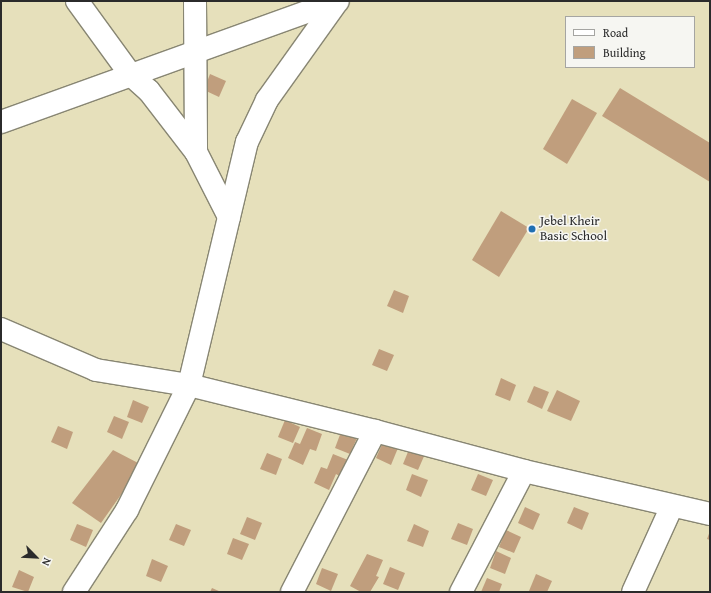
<!DOCTYPE html>
<html>
<head>
<meta charset="utf-8">
<style>
	body { margin:0 }
	#map { position:relative; width:711px; height:593px; overflow:hidden; background:#e6e0bb; font-family:"Gentium Book Plus",serif }
	div>[style] { position:absolute }
	.building>* { inset:0; background:#c09e7d }
	.roads { filter:drop-shadow(1px 0 #888673) drop-shadow(-1px 0 #888673) drop-shadow(0 1px #888673) drop-shadow(0 -1px #888673) }
	.street>* { height:22px; margin:-11px; padding:0 11px; transform-origin:11px; border-radius:11px; background:#fff }
	.dots>* { width:11px; height:11px; translate:-50% -50%; box-sizing:border-box; border:2px solid #f6f6f2; border-radius:50% }
	span { translate:-50% -50%; white-space:nowrap; text-align:center; line-height:1.15; -webkit-text-stroke:3px #f6f6f2; paint-order:stroke }
	.poi-label { font-size:13px; color:#2b2b2b }
	.left { translate:0 -50%; text-align:left }
	.frame { position:absolute; inset:0; border:2px solid #2b2b2b; pointer-events:none }
	.legend { position:absolute; left:565px; top:16px; width:130px; height:52px; box-sizing:border-box; background:#f6f6f2; border:1px solid #a5a5a2; margin:0; padding:5px 7px; list-style:none; font-size:12px; color:#2b2b2b }
	.legend li { display:flex; align-items:center; gap:8px; height:20px }
	.legend b { width:20px; border:1px solid #a5a5a2 }
	.north { position:absolute; left:16px; top:537px; width:40px; height:40px; -webkit-text-stroke:3px #f6f6f2; paint-order:stroke; rotate:114deg; font-size:11px; font-weight:700; line-height:16px; text-align:center; color:#2b2b2b }
	.north::after { content:''; display:block; margin:auto; width:14px; height:18px; background:#2b2b2b; clip-path:polygon(50% 0,100% 100%,50% 72%,0 100%) }
</style>
</head>
<body>
<div id="map">
	<div class="building">
		<i style="clip-path:polygon(210px 74px,226px 81px,219px 97px,204px 90px)"></i>
		<i style="clip-path:polygon(620px 88px,710px 143px,710px 182px,602px 116px)"></i>
		<i style="clip-path:polygon(572px 99px,597px 113px,567px 164px,543px 149px)"></i>
		<i style="clip-path:polygon(501px 211px,529px 228px,499px 277px,472px 260px)"></i>
		<i style="clip-path:polygon(394px 290px,409px 296px,403px 313px,387px 306px)"></i>
		<i style="clip-path:polygon(379px 349px,394px 355px,387px 371px,372px 365px)"></i>
		<i style="clip-path:polygon(501px 378px,516px 385px,510px 401px,495px 395px)"></i>
		<i style="clip-path:polygon(534px 386px,549px 392px,542px 409px,527px 402px)"></i>
		<i style="clip-path:polygon(557px 390px,580px 401px,571px 421px,547px 411px)"></i>
		<i style="clip-path:polygon(133px 400px,149px 407px,142px 423px,127px 417px)"></i>
		<i style="clip-path:polygon(114px 416px,129px 422px,122px 439px,107px 432px)"></i>
		<i style="clip-path:polygon(285px 420px,300px 427px,293px 443px,278px 437px)"></i>
		<i style="clip-path:polygon(58px 426px,73px 432px,67px 449px,51px 442px)"></i>
		<i style="clip-path:polygon(307px 428px,322px 434px,316px 451px,310px 449px,303px 465px,288px 458px,295px 442px,300px 444px)"></i>
		<i style="clip-path:polygon(341px 432px,357px 438px,350px 454px,335px 448px)"></i>
		<i style="clip-path:polygon(383px 442px,398px 448px,391px 465px,376px 458px)"></i>
		<i style="clip-path:polygon(410px 447px,425px 454px,418px 470px,403px 464px)"></i>
		<i style="clip-path:polygon(113px 450px,142px 465px,101px 523px,72px 503px)"></i>
		<i style="clip-path:polygon(267px 453px,282px 459px,276px 475px,260px 469px)"></i>
		<i style="clip-path:polygon(333px 454px,348px 460px,341px 477px,336px 474px,329px 490px,314px 483px,321px 467px,327px 469px)"></i>
		<i style="clip-path:polygon(412px 474px,428px 480px,421px 497px,406px 490px)"></i>
		<i style="clip-path:polygon(478px 474px,493px 480px,486px 496px,471px 490px)"></i>
		<i style="clip-path:polygon(525px 507px,540px 514px,533px 530px,518px 523px)"></i>
		<i style="clip-path:polygon(574px 507px,589px 513px,582px 530px,567px 523px)"></i>
		<i style="clip-path:polygon(247px 517px,262px 523px,255px 540px,240px 534px)"></i>
		<i style="clip-path:polygon(458px 523px,473px 529px,467px 545px,451px 539px)"></i>
		<i style="clip-path:polygon(77px 524px,93px 530px,86px 547px,70px 540px)"></i>
		<i style="clip-path:polygon(176px 524px,191px 530px,184px 546px,169px 540px)"></i>
		<i style="clip-path:polygon(414px 524px,429px 531px,423px 547px,407px 541px)"></i>
		<i style="clip-path:polygon(506px 530px,521px 537px,514px 553px,499px 547px)"></i>
		<i style="clip-path:polygon(710px 531px,710px 540px,707px 539px)"></i>
		<i style="clip-path:polygon(233px 538px,249px 544px,242px 560px,227px 554px)"></i>
		<i style="clip-path:polygon(496px 551px,511px 558px,505px 574px,490px 568px)"></i>
		<i style="clip-path:polygon(367px 554px,383px 560px,376px 576px,379px 577px,370px 592px,361px 592px,350px 586px)"></i>
		<i style="clip-path:polygon(152px 559px,168px 566px,161px 582px,146px 576px)"></i>
		<i style="clip-path:polygon(390px 567px,405px 573px,398px 590px,383px 584px)"></i>
		<i style="clip-path:polygon(322px 568px,338px 574px,331px 591px,316px 584px)"></i>
		<i style="clip-path:polygon(19px 570px,34px 577px,28px 592px,12px 587px)"></i>
		<i style="clip-path:polygon(536px 574px,552px 581px,547px 592px,529px 591px)"></i>
		<i style="clip-path:polygon(487px 578px,502px 584px,499px 592px,481px 592px)"></i>
		<i style="clip-path:polygon(212px 588px,221px 592px,210px 592px)"></i>
	</div>
	<div class="roads">
		<div class="street">
			<i style="left:77px;top:1px;width:90px;rotate:54deg"></i>
			<i style="left:130px;top:74px;width:25px;rotate:42deg"></i>
			<i style="left:149px;top:91px;width:77px;rotate:52.4deg"></i>
			<i style="left:196px;top:152px;width:73px;rotate:63.1deg"></i>
			<i style="left:195px;top:1px;width:151px;rotate:89.6deg"></i>
			<i style="left:1px;top:122px;width:358px;rotate:-19.8deg"></i>
			<i style="left:1px;top:329px;width:103px;rotate:23.3deg"></i>
			<i style="left:96px;top:370px;width:94px;rotate:9.2deg"></i>
			<i style="left:189px;top:385px;width:192px;rotate:13.9deg"></i>
			<i style="left:375px;top:431px;width:154px;rotate:15deg"></i>
			<i style="left:524px;top:471px;width:191px;rotate:13deg"></i>
			<i style="left:74px;top:592px;width:98px;rotate:-57.1deg"></i>
			<i style="left:127px;top:510px;width:140px;rotate:-63.6deg"></i>
			<i style="left:189px;top:385px;width:250px;rotate:-76.6deg"></i>
			<i style="left:247px;top:142px;width:47px;rotate:-64.5deg"></i>
			<i style="left:267px;top:100px;width:120px;rotate:-54.5deg"></i>
			<i style="left:292px;top:592px;width:181px;rotate:-62.7deg"></i>
			<i style="left:461px;top:592px;width:136px;rotate:-62.5deg"></i>
			<i style="left:633px;top:592px;width:94px;rotate:-65.6deg"></i>
		</div>
	</div>
	<div class="dots">
		<i style="left:532px;top:229px;background:#1f6fb2"></i>
	</div>
	<div class="poi-label">
		<span class="left" style="left:540px;top:229px">Jebel Kheir<br>Basic School</span>
	</div>
	<div class="frame"></div>
	<ul class="legend">
	<li><b style="height:5px;background:#fff"></b>Road</li>
	<li><b style="height:11px;background:#c09e7d"></b>Building</li>
	</ul>
	<div class="north">N</div>
</div>
</body>
</html>
